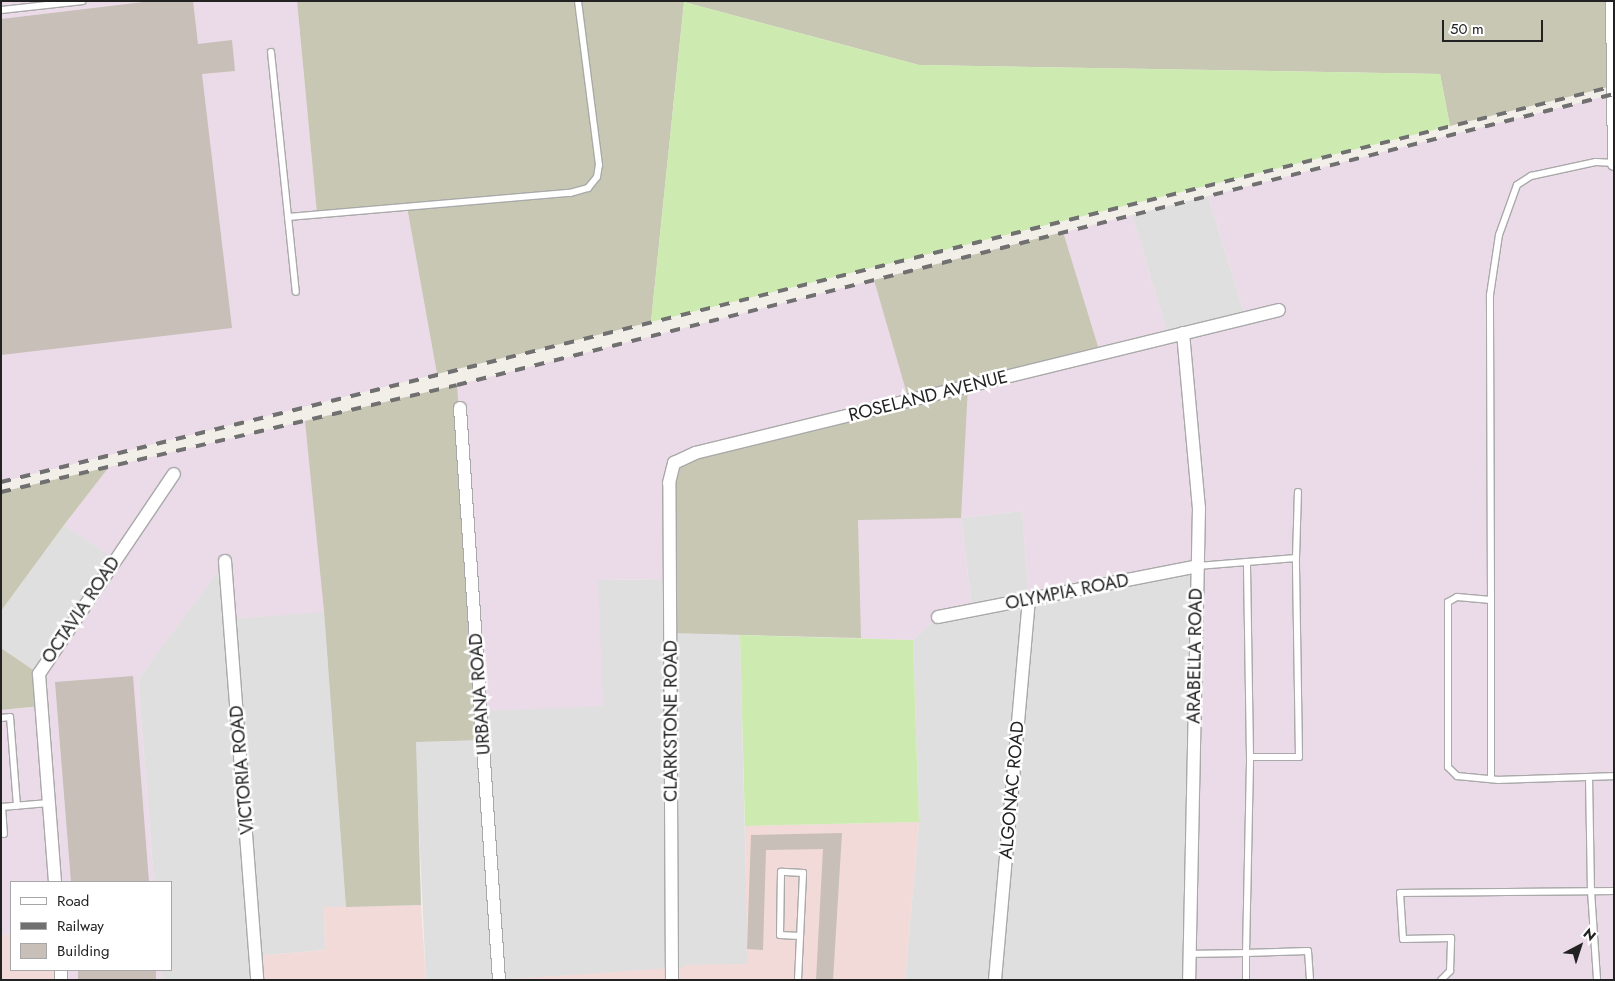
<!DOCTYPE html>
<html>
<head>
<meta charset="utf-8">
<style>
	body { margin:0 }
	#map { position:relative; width:1615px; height:981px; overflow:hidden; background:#f2efe9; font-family:Jost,sans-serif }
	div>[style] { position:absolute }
	.residential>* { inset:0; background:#e0dfdf }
	.commercial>* { inset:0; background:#f2dad9 }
	.industrial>* { inset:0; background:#ebdbe8 }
	.construction>* { inset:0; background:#c7c7b4 }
	.grass>* { inset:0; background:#cdebb0 }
	.building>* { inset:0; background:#c7bfb8 }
	.roads { filter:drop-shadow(1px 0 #a9a9a9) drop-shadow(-1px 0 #a9a9a9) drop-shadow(0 1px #a9a9a9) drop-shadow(0 -1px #a9a9a9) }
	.service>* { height:6px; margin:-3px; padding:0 3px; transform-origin:3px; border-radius:3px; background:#fff }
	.minor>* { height:12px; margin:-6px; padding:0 6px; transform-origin:6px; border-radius:6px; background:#fff }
	.rail>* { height:4px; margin-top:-2px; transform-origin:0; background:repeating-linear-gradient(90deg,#707070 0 10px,transparent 0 20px) }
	span { translate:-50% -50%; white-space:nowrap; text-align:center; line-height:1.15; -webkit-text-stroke:5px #fff; paint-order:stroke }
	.street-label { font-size:18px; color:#222 }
	.frame { position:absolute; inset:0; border:2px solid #222; pointer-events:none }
	.legend { position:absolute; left:10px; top:881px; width:162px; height:90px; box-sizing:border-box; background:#fff; border:1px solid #a7a7a7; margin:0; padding:6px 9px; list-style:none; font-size:15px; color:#222 }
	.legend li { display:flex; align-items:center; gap:10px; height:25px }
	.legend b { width:25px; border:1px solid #a7a7a7 }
	.north { position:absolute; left:1555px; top:921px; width:50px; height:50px; -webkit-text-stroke:4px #fff; paint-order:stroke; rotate:40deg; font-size:14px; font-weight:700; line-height:20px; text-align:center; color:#222 }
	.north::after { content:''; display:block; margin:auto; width:18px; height:22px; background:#222; clip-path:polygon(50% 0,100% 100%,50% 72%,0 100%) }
	.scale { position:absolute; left:1442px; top:20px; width:101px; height:22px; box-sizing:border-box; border:2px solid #222; border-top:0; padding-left:6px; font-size:15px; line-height:18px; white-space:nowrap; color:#222; -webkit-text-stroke:4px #fff; paint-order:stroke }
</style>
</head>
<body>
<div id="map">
	<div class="residential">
		<i style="clip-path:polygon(1208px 196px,1246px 318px,1168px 336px,1132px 215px)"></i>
		<i style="clip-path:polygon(1022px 511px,1029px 599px,1197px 566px,1189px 980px,905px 980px,919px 822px,913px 640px,938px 617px,972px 610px,961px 518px)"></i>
		<i style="clip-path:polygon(64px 525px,116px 559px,39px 674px,1px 648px,1px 611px)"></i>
		<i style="clip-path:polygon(225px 561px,230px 619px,324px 611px,346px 907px,324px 907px,325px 950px,256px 956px,257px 980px,162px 980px,161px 970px,171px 970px,171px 882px,154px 882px,138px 679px)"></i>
		<i style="clip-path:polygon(670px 579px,671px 633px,740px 635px,748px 964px,496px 980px,426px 980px,415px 742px,483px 740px,481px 711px,598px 580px)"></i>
	</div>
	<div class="commercial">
		<i style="clip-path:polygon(919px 822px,905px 980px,496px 980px,685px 967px,685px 965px,747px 964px,745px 826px)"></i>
		<i style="clip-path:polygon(421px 905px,426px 980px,257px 980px,256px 956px,325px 950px,324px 907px)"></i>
		<i style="clip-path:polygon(11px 934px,11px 970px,61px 970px,61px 980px,1px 980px,1px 935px)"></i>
	</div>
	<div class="industrial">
		<i style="clip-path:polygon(1px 1px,297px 1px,317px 214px,407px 207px,437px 374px,1px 482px)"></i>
		<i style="clip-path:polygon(1614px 94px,1614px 980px,1189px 980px,1197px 566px,1029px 600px,1022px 511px,961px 518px,972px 611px,938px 617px,913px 640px,670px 633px,670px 579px,598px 580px,603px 706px,481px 711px,483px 740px,416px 742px,421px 905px,346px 907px,324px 612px,230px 619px,225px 562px,138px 679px,154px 882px,11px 882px,11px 934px,1px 935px,1px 710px,41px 706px,39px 674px,115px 559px,64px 525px,109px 467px,457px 385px,1132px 215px,1168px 336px,1246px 318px,1208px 196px)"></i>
		<i style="clip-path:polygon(61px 970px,161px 970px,162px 980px,61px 980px)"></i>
	</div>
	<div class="construction">
		<i style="clip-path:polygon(297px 1px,1612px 1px,1613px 86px,1450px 126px,1440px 74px,919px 65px,684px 2px,651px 322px,437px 374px,407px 207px,317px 214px)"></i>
		<i style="clip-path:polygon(1063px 232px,1100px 353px,968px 386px,961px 518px,858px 520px,861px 638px,670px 633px,674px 463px,909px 401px,874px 280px)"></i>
		<i style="clip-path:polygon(457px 385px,483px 740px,416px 742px,421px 905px,346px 907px,324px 611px,305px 421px)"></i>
		<i style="clip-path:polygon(109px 467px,64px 525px,1px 611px,1px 492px)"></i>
		<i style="clip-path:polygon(1px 648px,39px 674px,41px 706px,1px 710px)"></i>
	</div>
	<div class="grass">
		<i style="clip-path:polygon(684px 2px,919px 65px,1440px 74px,1450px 126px,651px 322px)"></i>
		<i style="clip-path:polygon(740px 635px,913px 640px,919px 822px,745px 826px)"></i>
	</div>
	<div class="building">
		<i style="clip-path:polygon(152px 1px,193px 1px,198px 44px,232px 40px,235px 71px,202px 74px,232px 328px,1px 355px,1px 19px)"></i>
		<i style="clip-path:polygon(133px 676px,149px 882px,71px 882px,55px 682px)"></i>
		<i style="clip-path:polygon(842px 833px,833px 980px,816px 980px,823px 849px,766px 850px,763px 950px,747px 949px,751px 835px)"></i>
		<i style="clip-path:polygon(78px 970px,156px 970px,156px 979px,78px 980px)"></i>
	</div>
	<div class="roads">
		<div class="service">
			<i style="left:1px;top:10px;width:82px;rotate:-6.3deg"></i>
			<i style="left:271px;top:52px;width:241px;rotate:84.1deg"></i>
			<i style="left:288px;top:217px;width:283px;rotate:-4.9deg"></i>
			<i style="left:570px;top:193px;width:19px;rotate:-16deg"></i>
			<i style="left:588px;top:188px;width:14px;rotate:-51deg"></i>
			<i style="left:597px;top:177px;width:12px;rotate:-81deg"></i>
			<i style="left:599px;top:165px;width:165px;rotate:-97.3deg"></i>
			<i style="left:1247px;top:562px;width:49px;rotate:-4.7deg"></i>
			<i style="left:1296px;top:558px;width:66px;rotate:-88.3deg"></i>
			<i style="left:1491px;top:600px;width:305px;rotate:-90.2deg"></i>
			<i style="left:1490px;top:295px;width:61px;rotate:-81.5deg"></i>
			<i style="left:1499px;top:235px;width:53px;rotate:-70.2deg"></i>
			<i style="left:1517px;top:185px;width:17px;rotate:-33deg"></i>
			<i style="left:1531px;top:176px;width:66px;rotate:-12.2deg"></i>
			<i style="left:1596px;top:162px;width:18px;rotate:3deg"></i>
			<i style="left:1px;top:718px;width:9px;rotate:-6deg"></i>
			<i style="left:10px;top:717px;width:89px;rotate:85.5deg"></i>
			<i style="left:1250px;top:757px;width:49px"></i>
			<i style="left:1299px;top:757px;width:199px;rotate:-90.9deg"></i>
			<i style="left:1589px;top:777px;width:114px;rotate:89deg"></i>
			<i style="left:1591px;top:891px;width:89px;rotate:86.1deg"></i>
			<i style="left:1491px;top:779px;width:179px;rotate:-90deg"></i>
			<i style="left:1491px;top:600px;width:34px;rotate:-175deg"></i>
			<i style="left:1457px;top:597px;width:10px;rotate:151deg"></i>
			<i style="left:1448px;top:602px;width:165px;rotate:90deg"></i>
			<i style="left:1448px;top:767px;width:13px;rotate:45deg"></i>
			<i style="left:1457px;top:776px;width:42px;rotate:5.4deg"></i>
			<i style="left:1499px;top:780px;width:115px;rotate:-2deg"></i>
			<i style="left:1px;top:807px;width:48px;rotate:-4.8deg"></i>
			<i style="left:2px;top:807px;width:27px;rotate:86deg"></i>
			<i style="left:1189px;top:954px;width:57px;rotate:-1deg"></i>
			<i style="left:1246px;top:953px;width:196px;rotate:-88.8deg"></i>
			<i style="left:1250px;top:757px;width:195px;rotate:-90.9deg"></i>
			<i style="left:1247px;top:562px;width:50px;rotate:175.4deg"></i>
			<i style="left:798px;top:980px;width:107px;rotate:-87.3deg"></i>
			<i style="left:803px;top:873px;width:22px;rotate:-177deg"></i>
			<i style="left:781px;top:872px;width:63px;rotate:90.9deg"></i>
			<i style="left:780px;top:935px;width:20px;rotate:3deg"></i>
			<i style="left:1246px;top:980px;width:27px;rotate:-90deg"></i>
			<i style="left:1246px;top:953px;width:62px;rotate:-1.8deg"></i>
			<i style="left:1308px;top:951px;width:29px;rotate:86deg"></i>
			<i style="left:1441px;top:980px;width:13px;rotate:-45deg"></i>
			<i style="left:1450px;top:971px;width:33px;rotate:-88deg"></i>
			<i style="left:1451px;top:938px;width:48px;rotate:178.8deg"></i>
			<i style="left:1403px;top:939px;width:46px;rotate:-93.7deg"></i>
			<i style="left:1400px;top:893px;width:214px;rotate:-0.5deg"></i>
		</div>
		<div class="minor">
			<i style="left:1612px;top:1px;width:163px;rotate:89.3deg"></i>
			<i style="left:1183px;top:333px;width:176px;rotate:84.8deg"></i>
			<i style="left:1199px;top:508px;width:472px;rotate:91.2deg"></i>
			<i style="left:460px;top:408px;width:573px;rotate:86.1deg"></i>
			<i style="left:225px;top:561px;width:420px;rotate:85.6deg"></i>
			<i style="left:938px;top:617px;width:264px;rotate:-11.1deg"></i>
			<i style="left:55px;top:882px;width:209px;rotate:-94.4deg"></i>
			<i style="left:39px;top:674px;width:241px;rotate:-56deg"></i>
			<i style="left:61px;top:970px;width:10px;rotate:90deg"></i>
			<i style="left:672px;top:980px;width:497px;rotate:-90.3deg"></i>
			<i style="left:669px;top:483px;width:21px;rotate:-76deg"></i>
			<i style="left:674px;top:463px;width:23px;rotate:-25deg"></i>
			<i style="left:695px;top:453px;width:601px;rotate:-13.76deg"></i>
			<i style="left:995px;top:980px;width:382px;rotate:-84.9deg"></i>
		</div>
	</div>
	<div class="rail">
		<i style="left:1px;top:482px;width:1661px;rotate:-13.79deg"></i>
		<i style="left:1px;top:492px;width:468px;rotate:-13.2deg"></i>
		<i style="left:457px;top:385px;width:1193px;rotate:-14.12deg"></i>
	</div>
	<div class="street-label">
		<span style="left:928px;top:396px;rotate:-14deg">ROSELAND AVENUE</span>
		<span style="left:1067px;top:592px;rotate:-11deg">OLYMPIA ROAD</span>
		<span style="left:81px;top:610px;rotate:-56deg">OCTAVIA ROAD</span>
		<span style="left:1195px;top:656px;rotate:-89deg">ARABELLA ROAD</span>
		<span style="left:480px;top:694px;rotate:-94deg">URBANA ROAD</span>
		<span style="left:671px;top:721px;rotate:-90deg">CLARKSTONE ROAD</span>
		<span style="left:242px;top:770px;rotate:-95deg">VICTORIA ROAD</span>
		<span style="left:1012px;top:790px;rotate:-85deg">ALGONAC ROAD</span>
	</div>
	<div class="frame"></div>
	<ul class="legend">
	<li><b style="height:6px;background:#fff"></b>Road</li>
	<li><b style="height:6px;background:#707070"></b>Railway</li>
	<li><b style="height:14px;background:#c7bfb8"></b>Building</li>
	</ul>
	<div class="north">N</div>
	<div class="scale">50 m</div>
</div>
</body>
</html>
